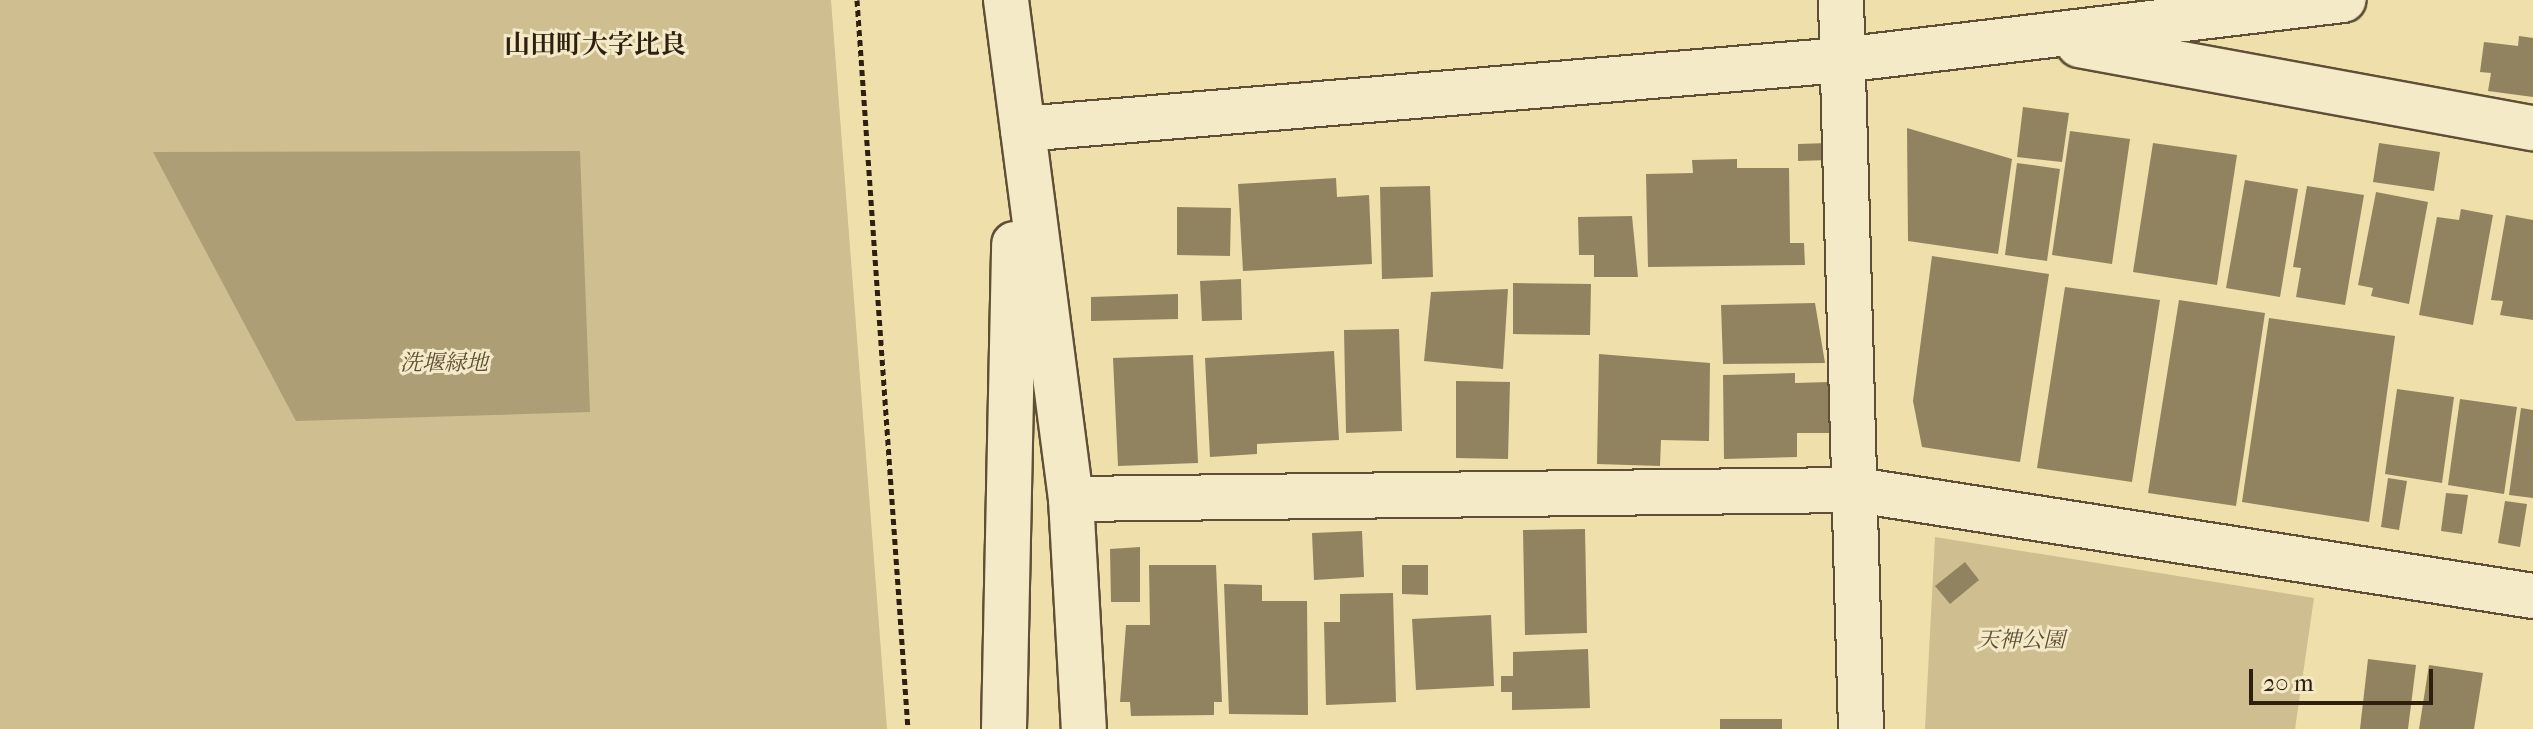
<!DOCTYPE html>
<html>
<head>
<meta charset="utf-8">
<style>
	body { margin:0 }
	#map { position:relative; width:2533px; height:729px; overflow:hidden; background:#eedfab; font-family:"IM FELL French Canon","Noto Serif JP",serif }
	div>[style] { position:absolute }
	.green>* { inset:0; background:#cebe90 }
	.water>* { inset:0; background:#ad9e76 }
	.building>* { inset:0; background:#928360 }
	.path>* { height:5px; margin-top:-2.5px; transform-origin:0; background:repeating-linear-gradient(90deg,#2f1f0f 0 6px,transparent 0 10px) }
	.roads { filter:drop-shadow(2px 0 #5f4f36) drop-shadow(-2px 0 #5f4f36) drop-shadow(0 2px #5f4f36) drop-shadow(0 -2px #5f4f36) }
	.street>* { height:44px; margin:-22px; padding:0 22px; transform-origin:22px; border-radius:22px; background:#f4eac8 }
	span { translate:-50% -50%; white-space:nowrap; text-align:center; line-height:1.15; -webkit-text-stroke:6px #f4eac8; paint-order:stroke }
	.park-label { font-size:22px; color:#5f4f36; font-style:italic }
	.quarter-label { font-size:26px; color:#2f1f0f; font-weight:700 }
	.scale { position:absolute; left:2249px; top:669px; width:184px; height:36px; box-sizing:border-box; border:4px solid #2f1f0f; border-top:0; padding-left:10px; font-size:24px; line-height:28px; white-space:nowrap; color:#2f1f0f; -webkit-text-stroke:6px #f4eac8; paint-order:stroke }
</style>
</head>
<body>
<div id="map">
	<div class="green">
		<i style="clip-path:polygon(0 0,831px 0,887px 729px,0 729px)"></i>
		<i style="clip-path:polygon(1935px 537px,2314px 598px,2295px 729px,1925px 729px)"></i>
	</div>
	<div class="water">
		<i style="clip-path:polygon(580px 151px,590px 412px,296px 421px,153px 152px)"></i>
	</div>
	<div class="building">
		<i style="clip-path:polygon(2519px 36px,2533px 38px,2533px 97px,2488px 91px,2491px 73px,2480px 72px,2484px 42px,2518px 46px)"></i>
		<i style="clip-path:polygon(2023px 107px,2069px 113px,2062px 162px,2017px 157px)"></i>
		<i style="clip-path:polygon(1907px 128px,2012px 159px,1998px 254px,1908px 241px)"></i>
		<i style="clip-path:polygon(2070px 131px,2130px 139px,2112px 264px,2052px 255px)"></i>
		<i style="clip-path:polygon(1828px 143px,1829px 160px,1798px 161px,1798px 144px)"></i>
		<i style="clip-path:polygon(2153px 143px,2237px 155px,2217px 285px,2133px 272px)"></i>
		<i style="clip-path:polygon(2379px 143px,2440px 152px,2434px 191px,2373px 182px)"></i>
		<i style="clip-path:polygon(1737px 159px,1737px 168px,1789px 168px,1790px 243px,1804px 243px,1805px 265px,1648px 267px,1646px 174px,1693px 173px,1692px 160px)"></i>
		<i style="clip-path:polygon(2017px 163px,2060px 169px,2047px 261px,2005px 255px)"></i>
		<i style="clip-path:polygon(1336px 178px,1337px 197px,1369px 195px,1372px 264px,1243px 271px,1238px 184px)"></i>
		<i style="clip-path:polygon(2245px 180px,2298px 189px,2280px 297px,2226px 288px)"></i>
		<i style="clip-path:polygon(1430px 186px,1433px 277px,1382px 279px,1380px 187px)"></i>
		<i style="clip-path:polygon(2307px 186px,2364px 195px,2345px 305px,2296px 297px,2301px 268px,2293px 267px)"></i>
		<i style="clip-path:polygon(2376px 192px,2428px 202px,2409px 304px,2371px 296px,2373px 288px,2358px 285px)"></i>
		<i style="clip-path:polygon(1177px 207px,1231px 208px,1230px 256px,1177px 255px)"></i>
		<i style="clip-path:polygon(2461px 209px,2493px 215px,2473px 325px,2419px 315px,2437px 217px,2459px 220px)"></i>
		<i style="clip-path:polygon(2506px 215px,2533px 220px,2533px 320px,2500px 315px,2503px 301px,2491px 300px)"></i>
		<i style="clip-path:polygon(1632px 216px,1638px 277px,1594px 277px,1594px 255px,1579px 255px,1578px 217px)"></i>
		<i style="clip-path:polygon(1932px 256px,2049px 274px,2020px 462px,1922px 447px,1913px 401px)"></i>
		<i style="clip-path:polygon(1241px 279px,1242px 320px,1202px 321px,1200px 281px)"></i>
		<i style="clip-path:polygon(1513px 283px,1591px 284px,1590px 335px,1513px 334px)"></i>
		<i style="clip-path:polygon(2065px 287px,2160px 300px,2132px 482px,2037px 468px)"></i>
		<i style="clip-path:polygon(1508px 289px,1503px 369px,1424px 361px,1431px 292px)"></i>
		<i style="clip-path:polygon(1178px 294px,1178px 319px,1091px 321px,1091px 297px)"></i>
		<i style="clip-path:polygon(2179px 300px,2265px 313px,2236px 506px,2148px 493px)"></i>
		<i style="clip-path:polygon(1815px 303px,1825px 363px,1723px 364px,1721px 305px)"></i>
		<i style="clip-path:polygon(2269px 318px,2395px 336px,2369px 522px,2242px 502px)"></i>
		<i style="clip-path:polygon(1399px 329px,1402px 431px,1346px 433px,1344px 330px)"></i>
		<i style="clip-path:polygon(1334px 351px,1339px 440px,1257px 444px,1257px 454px,1210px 457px,1205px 358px)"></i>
		<i style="clip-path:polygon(1599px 354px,1710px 363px,1709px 441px,1661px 440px,1660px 466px,1597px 464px)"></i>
		<i style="clip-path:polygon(1193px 355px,1198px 463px,1118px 466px,1113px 358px)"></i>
		<i style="clip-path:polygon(1795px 373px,1795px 383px,1829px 382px,1830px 433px,1797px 433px,1797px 457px,1724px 459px,1723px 375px)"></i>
		<i style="clip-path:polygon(1456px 381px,1510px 382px,1508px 459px,1456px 458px)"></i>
		<i style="clip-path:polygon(2397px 389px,2454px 397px,2442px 483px,2385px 474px)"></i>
		<i style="clip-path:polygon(2460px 399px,2517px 407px,2504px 494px,2448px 485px)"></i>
		<i style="clip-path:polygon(2521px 408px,2533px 410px,2533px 498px,2509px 495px)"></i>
		<i style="clip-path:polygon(2388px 478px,2407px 481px,2399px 530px,2381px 527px)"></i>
		<i style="clip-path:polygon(2446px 493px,2468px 495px,2462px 534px,2441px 531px)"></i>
		<i style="clip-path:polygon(2505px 501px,2527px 504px,2520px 547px,2498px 543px)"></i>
		<i style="clip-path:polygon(1585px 529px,1587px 633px,1525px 635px,1523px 530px)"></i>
		<i style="clip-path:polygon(1362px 531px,1364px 577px,1314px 580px,1312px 533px)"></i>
		<i style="clip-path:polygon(1140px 547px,1140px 602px,1111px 602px,1110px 549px)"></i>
		<i style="clip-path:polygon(1965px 562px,1979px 580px,1950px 604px,1935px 586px)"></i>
		<i style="clip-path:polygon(1149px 565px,1216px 565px,1222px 702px,1214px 702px,1214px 715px,1131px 716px,1130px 702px,1120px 702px,1126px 625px,1150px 625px)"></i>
		<i style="clip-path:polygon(1402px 565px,1428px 565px,1428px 595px,1402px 594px)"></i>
		<i style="clip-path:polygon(1224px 584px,1262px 585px,1262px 601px,1307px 601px,1308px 715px,1229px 714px)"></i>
		<i style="clip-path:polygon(1393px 593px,1396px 702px,1326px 705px,1324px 622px,1340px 622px,1340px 594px)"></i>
		<i style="clip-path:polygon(1491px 615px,1494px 686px,1416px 690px,1412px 619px)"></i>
		<i style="clip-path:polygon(1588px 649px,1590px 708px,1512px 710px,1512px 692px,1501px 692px,1501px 676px,1513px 676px,1513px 652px)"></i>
		<i style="clip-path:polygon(2368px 659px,2416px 665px,2408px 729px,2360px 729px)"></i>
		<i style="clip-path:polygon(2429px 665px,2483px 673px,2474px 729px,2419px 729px)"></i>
		<i style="clip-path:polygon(1720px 719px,1782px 719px,1782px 729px,1720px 729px)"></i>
	</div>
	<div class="path">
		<i style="left:857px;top:0;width:731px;rotate:86deg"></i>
	</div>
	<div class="roads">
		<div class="street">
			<i style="left:1006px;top:0;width:503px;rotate:82.58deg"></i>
			<i style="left:1071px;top:499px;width:230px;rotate:86.8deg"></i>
			<i style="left:1841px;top:0;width:729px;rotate:88.43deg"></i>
			<i style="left:2079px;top:45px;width:462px;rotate:10.4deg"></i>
			<i style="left:1023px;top:129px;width:822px;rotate:-4.82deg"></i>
			<i style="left:1842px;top:60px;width:505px;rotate:-6.83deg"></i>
			<i style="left:1071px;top:499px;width:786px;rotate:-0.66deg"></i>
			<i style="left:1857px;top:490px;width:684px;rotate:8.91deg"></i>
			<i style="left:1004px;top:729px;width:485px;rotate:-88.8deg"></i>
		</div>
	</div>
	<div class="park-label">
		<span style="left:444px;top:364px">洗堰緑地</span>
		<span style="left:2021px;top:641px">天神公園</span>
	</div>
	<div class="quarter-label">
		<span style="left:595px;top:45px">山田町大字比良</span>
	</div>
	<div class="scale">20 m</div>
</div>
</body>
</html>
